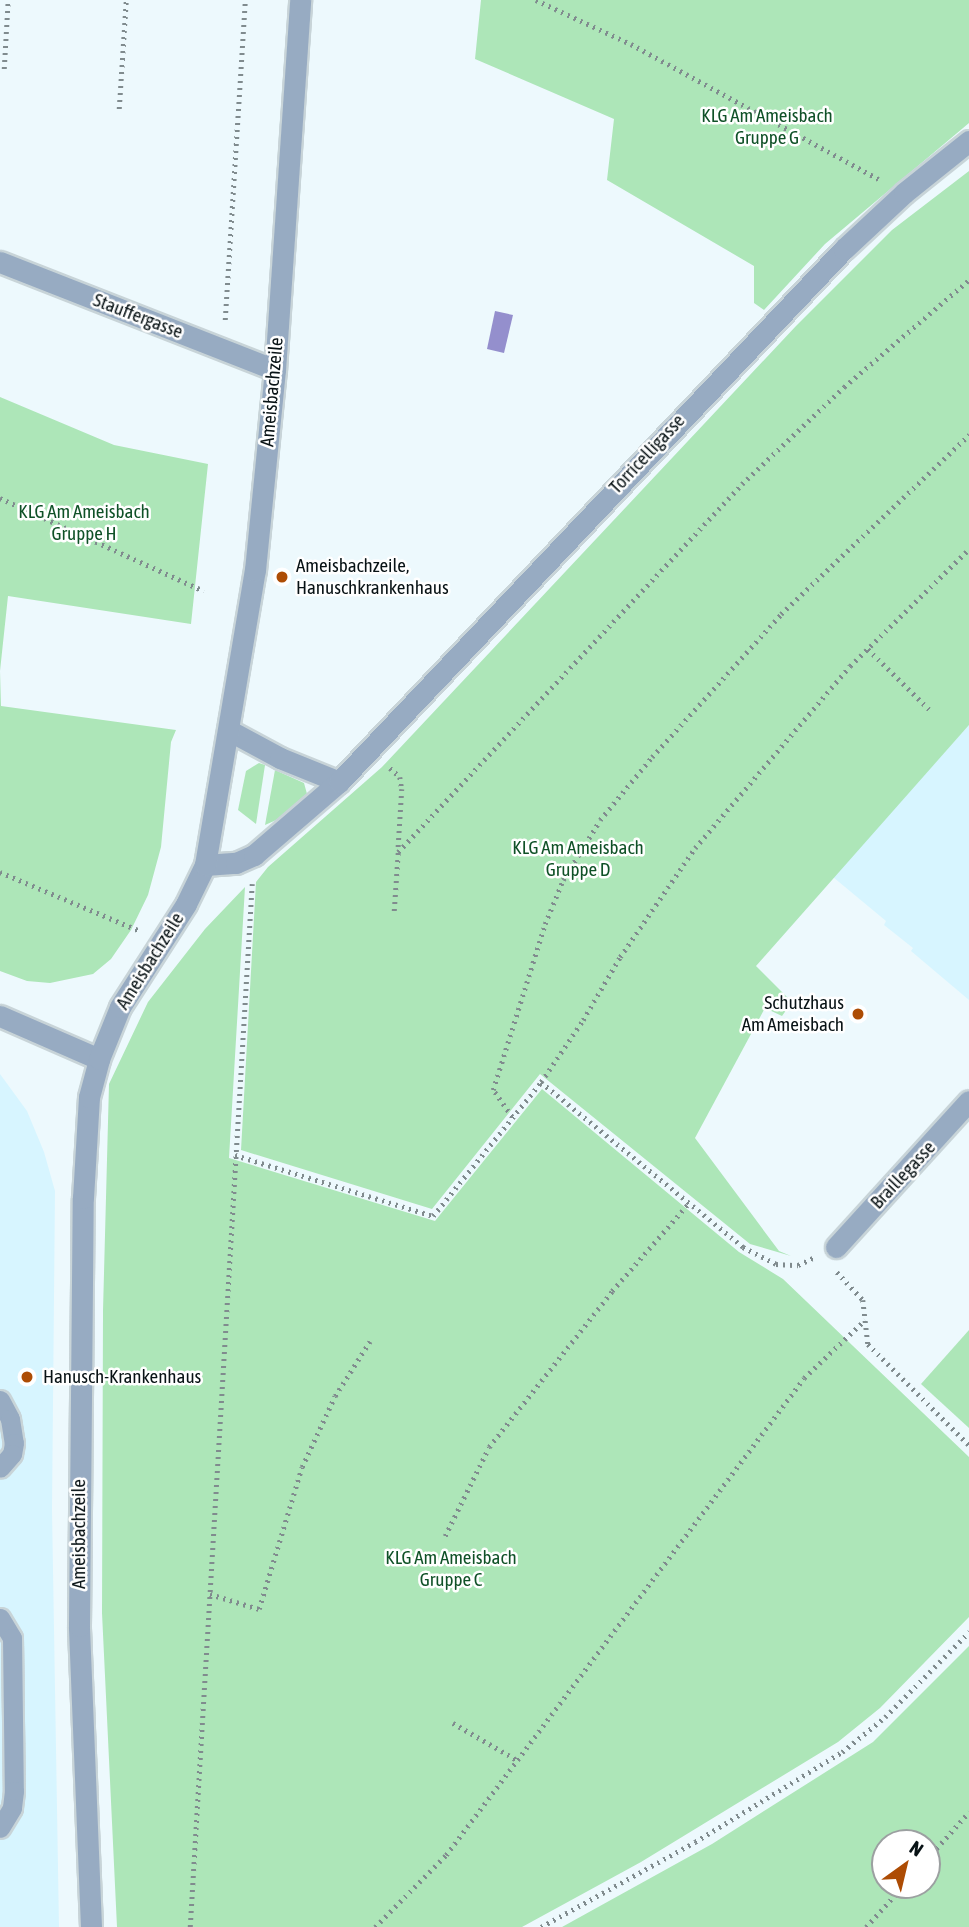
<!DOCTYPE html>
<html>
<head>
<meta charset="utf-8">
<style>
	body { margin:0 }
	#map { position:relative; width:969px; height:1927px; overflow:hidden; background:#edf9fd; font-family:"Asap Condensed",sans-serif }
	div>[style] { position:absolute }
	.built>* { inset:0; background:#d7f5ff }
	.green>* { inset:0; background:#ade6b8 }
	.water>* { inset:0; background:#948fcd }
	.path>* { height:4.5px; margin-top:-2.25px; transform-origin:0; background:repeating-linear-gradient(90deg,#808b8e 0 2px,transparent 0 7px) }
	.roads { filter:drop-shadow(2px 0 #c8d4d8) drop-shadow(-2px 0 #c8d4d8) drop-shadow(0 2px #c8d4d8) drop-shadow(0 -2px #c8d4d8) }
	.service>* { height:19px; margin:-9.5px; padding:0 9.5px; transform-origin:9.5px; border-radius:9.5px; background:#97abc2 }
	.minor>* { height:21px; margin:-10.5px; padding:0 10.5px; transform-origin:10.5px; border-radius:10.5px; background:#97abc2 }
	.tertiary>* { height:21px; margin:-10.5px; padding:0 10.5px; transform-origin:10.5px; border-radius:10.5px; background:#97abc2 }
	.dots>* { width:19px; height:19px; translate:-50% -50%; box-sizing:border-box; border:4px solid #fff; border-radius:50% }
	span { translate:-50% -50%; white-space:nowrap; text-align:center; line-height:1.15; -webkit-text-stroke:5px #fff; paint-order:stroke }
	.park-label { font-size:19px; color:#0f5127 }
	.street-label { font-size:19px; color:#081215 }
	.poi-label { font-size:19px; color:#081215 }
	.left { translate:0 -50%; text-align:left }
	.right { translate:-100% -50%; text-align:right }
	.north { position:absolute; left:871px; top:1829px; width:70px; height:70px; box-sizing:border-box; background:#fff; border:2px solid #9ca0a1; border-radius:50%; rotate:34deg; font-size:19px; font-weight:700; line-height:28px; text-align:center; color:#081215 }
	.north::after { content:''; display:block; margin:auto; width:24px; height:32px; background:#ad4c04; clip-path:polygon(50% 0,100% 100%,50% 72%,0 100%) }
</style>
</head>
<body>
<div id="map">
	<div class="built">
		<i style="clip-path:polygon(969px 725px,969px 1000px,911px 951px,913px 948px,884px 925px,886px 921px,833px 877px)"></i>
		<i style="clip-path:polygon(0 1074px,27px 1111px,44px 1152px,55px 1191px,52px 1510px,59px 1927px,0 1927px)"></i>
	</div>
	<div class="green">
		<i style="clip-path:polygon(481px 0,969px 0,969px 123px,825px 244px,764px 310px,754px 303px,754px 266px,607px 180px,614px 119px,475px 59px)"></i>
		<i style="clip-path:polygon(969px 171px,969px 725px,756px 966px,792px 1002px,782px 1016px,765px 1008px,695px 1138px,779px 1251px,791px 1256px,750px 1244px,540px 1074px,432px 1209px,241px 1150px,256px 882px,268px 867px,382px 767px,796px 326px,892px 230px)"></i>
		<i style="clip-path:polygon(0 397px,114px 445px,208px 464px,191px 624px,8px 596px,0 671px,1px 706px,176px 730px,171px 742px,161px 847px,148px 895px,131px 930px,111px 959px,93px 974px,50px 983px,27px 981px,0 971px)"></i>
		<i style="clip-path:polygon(259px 763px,265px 765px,256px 824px,238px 810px,246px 771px)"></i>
		<i style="clip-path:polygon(275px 770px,304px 783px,307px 794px,283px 817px,265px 825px)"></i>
		<i style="clip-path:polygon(245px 887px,229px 1158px,435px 1221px,542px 1089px,739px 1252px,783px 1279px,969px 1457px,969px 1617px,880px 1708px,838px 1742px,641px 1862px,522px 1927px,117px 1927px,102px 1613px,103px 1311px,109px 1084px,148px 1002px,205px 929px)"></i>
		<i style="clip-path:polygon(969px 1330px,969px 1428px,921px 1384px)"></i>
		<i style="clip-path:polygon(evenodd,969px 1646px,969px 1927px,562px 1927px,712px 1844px,873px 1742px,969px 1646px,885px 1843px,927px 1843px,927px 1885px,885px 1885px,885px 1843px)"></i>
	</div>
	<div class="water">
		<i style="clip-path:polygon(495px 311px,513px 315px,504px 353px,487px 349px)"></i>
	</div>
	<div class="path">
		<i style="left:536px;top:0;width:105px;rotate:24.9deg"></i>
		<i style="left:631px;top:44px;width:282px;rotate:28.6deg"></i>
		<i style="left:4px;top:69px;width:69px;rotate:-86.7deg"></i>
		<i style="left:119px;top:109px;width:109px;rotate:-86.3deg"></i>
		<i style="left:225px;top:320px;width:321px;rotate:-86.4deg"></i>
		<i style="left:0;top:498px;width:224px;rotate:24.5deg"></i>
		<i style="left:868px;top:649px;width:86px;rotate:44.5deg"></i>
		<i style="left:390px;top:768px;width:13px;rotate:42deg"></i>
		<i style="left:400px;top:777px;width:12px;rotate:81deg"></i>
		<i style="left:402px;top:789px;width:63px;rotate:93.6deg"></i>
		<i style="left:398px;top:852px;width:504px;rotate:-46.93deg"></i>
		<i style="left:742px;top:484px;width:141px;rotate:-43.6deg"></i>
		<i style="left:844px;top:387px;width:165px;rotate:-40.6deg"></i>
		<i style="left:0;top:872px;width:150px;rotate:22.8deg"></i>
		<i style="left:394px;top:911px;width:59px;rotate:-86.1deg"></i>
		<i style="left:541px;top:1082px;width:75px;rotate:-55.9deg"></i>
		<i style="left:583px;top:1020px;width:73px;rotate:-59.6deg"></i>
		<i style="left:620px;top:957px;width:132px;rotate:-55.5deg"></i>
		<i style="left:695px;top:848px;width:239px;rotate:-49.6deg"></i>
		<i style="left:850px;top:666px;width:167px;rotate:-44.5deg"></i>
		<i style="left:512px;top:1117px;width:33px;rotate:-125deg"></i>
		<i style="left:493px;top:1090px;width:174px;rotate:-72.6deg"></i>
		<i style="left:545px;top:924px;width:48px;rotate:-67.8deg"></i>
		<i style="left:563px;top:880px;width:70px;rotate:-58.3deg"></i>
		<i style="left:600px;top:820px;width:82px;rotate:-50.5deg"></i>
		<i style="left:652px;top:757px;width:193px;rotate:-47.9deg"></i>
		<i style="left:781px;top:614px;width:260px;rotate:-43.6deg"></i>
		<i style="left:235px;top:1155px;width:207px;rotate:17.1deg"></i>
		<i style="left:433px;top:1216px;width:172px;rotate:-51.1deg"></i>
		<i style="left:541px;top:1082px;width:261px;rotate:39.2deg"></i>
		<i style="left:743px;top:1247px;width:37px;rotate:27deg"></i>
		<i style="left:776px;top:1264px;width:22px;rotate:3deg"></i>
		<i style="left:798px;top:1265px;width:17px;rotate:-25deg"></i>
		<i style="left:837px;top:1272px;width:38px;rotate:47deg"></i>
		<i style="left:863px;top:1300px;width:44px;rotate:83.5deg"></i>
		<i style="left:868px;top:1344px;width:143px;rotate:45deg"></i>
		<i style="left:445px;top:1536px;width:99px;rotate:-63.7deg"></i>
		<i style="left:489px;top:1447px;width:199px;rotate:-51.7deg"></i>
		<i style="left:612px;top:1291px;width:117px;rotate:-48.8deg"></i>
		<i style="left:210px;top:1594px;width:51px;rotate:17deg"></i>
		<i style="left:259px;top:1609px;width:148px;rotate:-73.2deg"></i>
		<i style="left:302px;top:1467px;width:78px;rotate:-65.1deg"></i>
		<i style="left:335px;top:1396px;width:65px;rotate:-57.5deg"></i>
		<i style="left:453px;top:1723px;width:74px;rotate:30deg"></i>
		<i style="left:927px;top:1859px;width:63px;rotate:-48.2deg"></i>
		<i style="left:190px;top:1927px;width:1045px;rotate:-86.6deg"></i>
		<i style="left:375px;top:1927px;width:101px;rotate:-45.4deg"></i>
		<i style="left:446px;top:1855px;width:596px;rotate:-53.11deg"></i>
		<i style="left:804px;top:1378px;width:84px;rotate:-43.6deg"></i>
		<i style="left:541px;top:1927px;width:176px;rotate:-28.9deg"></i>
		<i style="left:695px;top:1842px;width:172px;rotate:-31.5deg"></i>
		<i style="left:842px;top:1752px;width:55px;rotate:-39.1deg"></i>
		<i style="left:885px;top:1717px;width:120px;rotate:-45.3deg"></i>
		<i style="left:866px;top:1927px;width:57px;rotate:-47.9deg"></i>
	</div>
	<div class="roads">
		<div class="service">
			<i style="left:0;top:1400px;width:21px;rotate:62deg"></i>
			<i style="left:10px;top:1419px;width:24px;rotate:81deg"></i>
			<i style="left:14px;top:1443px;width:11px;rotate:100deg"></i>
			<i style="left:12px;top:1454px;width:18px;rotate:131deg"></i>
			<i style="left:0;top:1618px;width:23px;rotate:59deg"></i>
			<i style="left:12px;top:1638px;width:153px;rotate:89.3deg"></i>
			<i style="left:14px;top:1791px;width:17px;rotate:97deg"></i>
			<i style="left:12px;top:1808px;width:23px;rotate:121deg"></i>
		</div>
		<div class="minor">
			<i style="left:0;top:262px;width:295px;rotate:21.4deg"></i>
			<i style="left:0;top:1016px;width:108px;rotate:23.5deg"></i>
			<i style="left:836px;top:1247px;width:197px;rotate:-47.7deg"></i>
		</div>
		<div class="tertiary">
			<i style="left:230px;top:731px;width:57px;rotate:28.4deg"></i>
			<i style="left:280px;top:758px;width:64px;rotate:22.1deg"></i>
			<i style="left:205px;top:865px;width:31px;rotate:-4deg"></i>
			<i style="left:236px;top:863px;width:20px;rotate:-24deg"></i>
			<i style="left:254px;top:855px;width:112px;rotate:-40.7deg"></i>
			<i style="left:339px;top:782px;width:734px;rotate:-46.55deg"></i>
			<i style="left:844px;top:249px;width:82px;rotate:-43deg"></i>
			<i style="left:904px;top:193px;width:83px;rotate:-38.7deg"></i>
			<i style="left:91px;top:1927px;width:301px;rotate:-92.3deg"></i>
			<i style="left:79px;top:1626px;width:428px;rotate:-89.5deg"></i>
			<i style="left:83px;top:1198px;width:101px;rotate:-86.6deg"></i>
			<i style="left:89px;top:1097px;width:39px;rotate:-75deg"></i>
			<i style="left:99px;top:1059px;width:56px;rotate:-68deg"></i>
			<i style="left:120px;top:1007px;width:122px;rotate:-57.3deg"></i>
			<i style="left:186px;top:904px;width:43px;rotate:-64deg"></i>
			<i style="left:205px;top:865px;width:299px;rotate:-80.4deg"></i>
			<i style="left:255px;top:570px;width:201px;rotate:-84.3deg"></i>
			<i style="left:275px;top:370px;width:371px;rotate:-86.1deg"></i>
		</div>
	</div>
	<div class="dots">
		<i style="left:282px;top:577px;background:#ad4c04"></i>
		<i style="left:858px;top:1014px;background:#ad4c04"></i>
		<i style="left:27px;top:1377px;background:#ad4c04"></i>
	</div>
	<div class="park-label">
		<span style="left:767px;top:127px">KLG Am Ameisbach<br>Gruppe G</span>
		<span style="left:84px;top:523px">KLG Am Ameisbach<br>Gruppe H</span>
		<span style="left:578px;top:859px">KLG Am Ameisbach<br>Gruppe D</span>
		<span style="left:451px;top:1569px">KLG Am Ameisbach<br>Gruppe C</span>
	</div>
	<div class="street-label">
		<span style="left:138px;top:316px;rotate:21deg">Stauffergasse</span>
		<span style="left:272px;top:392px;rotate:-85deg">Ameisbachzeile</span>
		<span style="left:647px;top:454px;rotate:-47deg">Torricelligasse</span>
		<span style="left:150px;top:961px;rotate:-58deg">Ameisbachzeile</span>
		<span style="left:903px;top:1175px;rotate:-47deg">Braillegasse</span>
		<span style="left:79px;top:1534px;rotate:-90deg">Ameisbachzeile</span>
	</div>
	<div class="poi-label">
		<span class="left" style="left:296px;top:577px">Ameisbachzeile,<br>Hanuschkrankenhaus</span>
		<span class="right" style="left:844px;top:1014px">Schutzhaus<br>Am Ameisbach</span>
		<span class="left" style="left:43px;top:1377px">Hanusch-Krankenhaus</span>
	</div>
	<div class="north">N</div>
</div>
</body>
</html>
